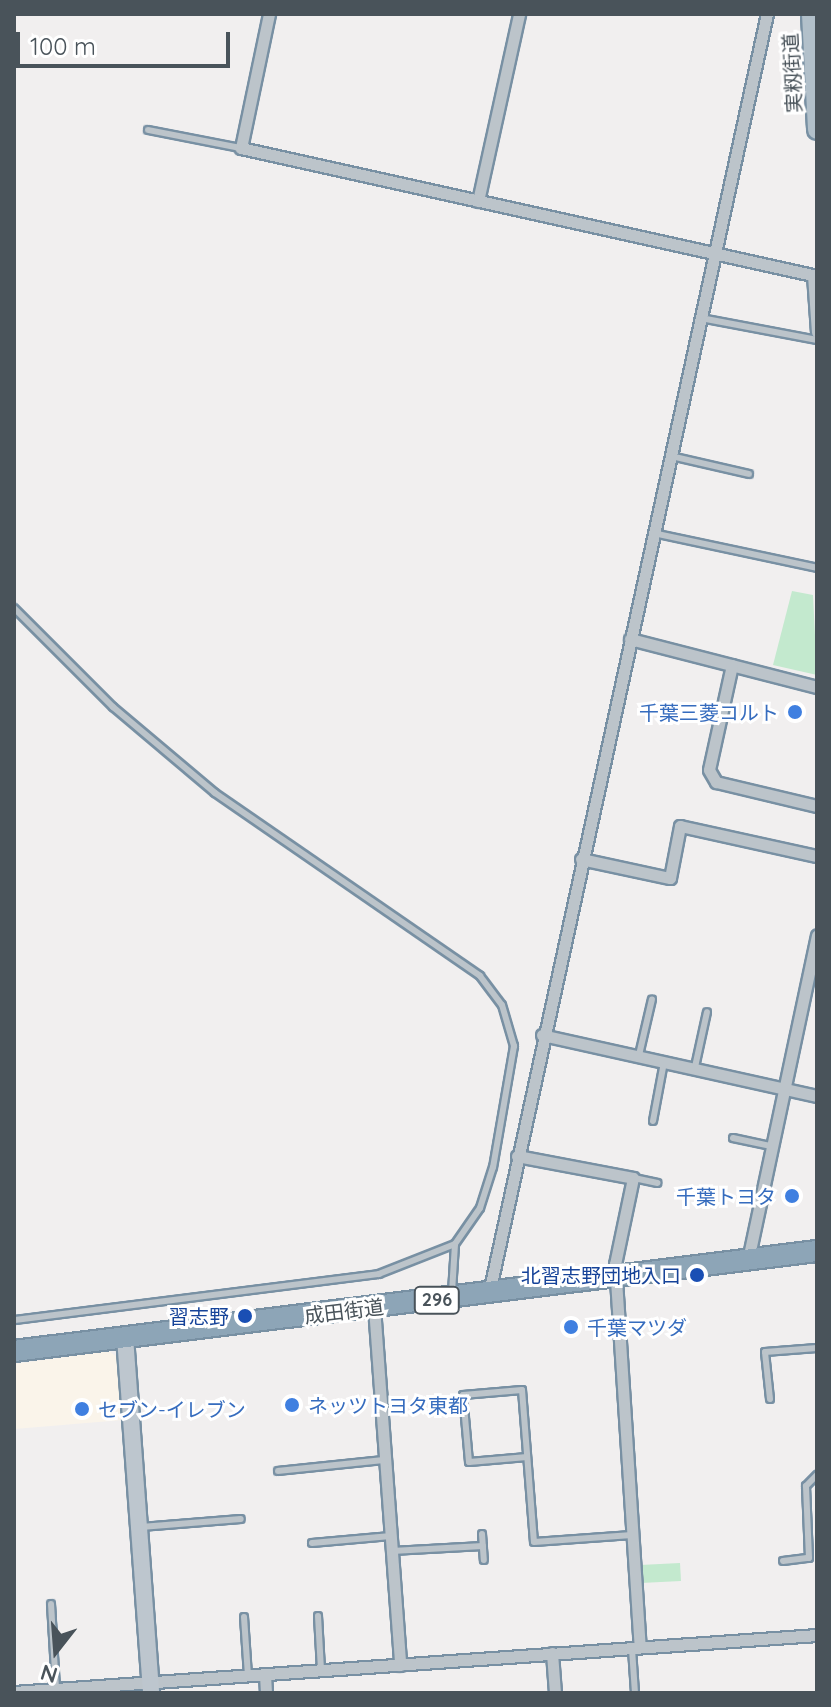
<!DOCTYPE html>
<html>
<head>
<meta charset="utf-8">
<style>
	body { margin:0 }
	#map { position:relative; width:831px; height:1707px; overflow:hidden; background:#f1efef; font-family:Quicksand,"Noto Sans JP",sans-serif }
	div>[style] { position:absolute }
	.commercial>* { inset:0; background:#faf4ea }
	.green>* { inset:0; background:#c3e9ce }
	.roads { filter:drop-shadow(2px 0 #7890a3) drop-shadow(-2px 0 #7890a3) drop-shadow(0 2px #7890a3) drop-shadow(0 -2px #7890a3) }
	.lane>* { height:6px; margin:-3px; padding:0 3px; transform-origin:3px; border-radius:3px; background:#bcc4ca }
	.street>* { height:11px; margin:-5.5px; padding:0 5.5px; transform-origin:5.5px; border-radius:5.5px; background:#bcc4ca }
	.secondary>* { height:16px; margin:-8px; padding:0 8px; transform-origin:8px; border-radius:8px; background:#bdc6ce }
	.primary>* { height:18px; margin:-9px; padding:0 9px; transform-origin:9px; border-radius:9px; background:#b2c0ca }
	.highway>* { height:20px; margin:-10px; padding:0 10px; transform-origin:10px; border-radius:10px; background:#8da5b7 }
	.dots>* { width:22px; height:22px; translate:-50% -50%; box-sizing:border-box; border:4px solid #fff; border-radius:50% }
	span { translate:-50% -50%; white-space:nowrap; text-align:center; line-height:1.15; -webkit-text-stroke:6px #fff; paint-order:stroke }
	.shield-label span { padding:2px 6px; background:#fff; border:2px solid; border-radius:6px; -webkit-text-stroke-width:0 }
	.shield-label { font-size:18px; color:#49535a; font-weight:700 }
	.street-label { font-size:20px; color:#49535a }
	.shop-label { font-size:20px; color:#366cbe }
	.right { translate:-100% -50%; text-align:right }
	.left { translate:0 -50%; text-align:left }
	.transit-label { font-size:20px; color:#164399 }
	.frame { position:absolute; inset:0; border:16px solid #49535a; pointer-events:none }
	.north { position:absolute; left:16px; top:1611px; width:80px; height:80px; -webkit-text-stroke:6px #fff; paint-order:stroke; rotate:197deg; font-size:22px; font-weight:700; line-height:32px; text-align:center; color:#49535a }
	.north::after { content:''; display:block; margin:auto; width:28px; height:36px; background:#49535a; clip-path:polygon(50% 0,100% 100%,50% 72%,0 100%) }
	.scale { position:absolute; left:16px; top:32px; width:214px; height:36px; box-sizing:border-box; border:4px solid #49535a; border-top:0; padding-left:10px; font-size:24px; line-height:28px; white-space:nowrap; color:#49535a; -webkit-text-stroke:6px #fff; paint-order:stroke }
</style>
</head>
<body>
<div id="map">
	<div class="commercial">
		<i style="clip-path:polygon(109px 1351px,118px 1358px,123px 1420px,14px 1429px,14px 1364px)"></i>
	</div>
	<div class="green">
		<i style="clip-path:polygon(792px 591px,813px 595px,817px 675px,773px 665px)"></i>
		<i style="clip-path:polygon(680px 1563px,681px 1581px,641px 1583px,640px 1565px)"></i>
	</div>
	<div class="roads">
		<div class="lane">
			<i style="left:148px;top:130px;width:95px;rotate:11deg"></i>
			<i style="left:701px;top:318px;width:118px;rotate:10.7deg"></i>
			<i style="left:671px;top:456px;width:80px;rotate:13deg"></i>
			<i style="left:653px;top:533px;width:168px;rotate:12deg"></i>
			<i style="left:14px;top:608px;width:140px;rotate:45deg"></i>
			<i style="left:113px;top:707px;width:133px;rotate:40.1deg"></i>
			<i style="left:215px;top:793px;width:322px;rotate:34.6deg"></i>
			<i style="left:480px;top:976px;width:36px;rotate:53deg"></i>
			<i style="left:502px;top:1005px;width:43px;rotate:73.7deg"></i>
			<i style="left:514px;top:1046px;width:123px;rotate:99.8deg"></i>
			<i style="left:493px;top:1167px;width:43px;rotate:107.6deg"></i>
			<i style="left:480px;top:1208px;width:44px;rotate:124.8deg"></i>
			<i style="left:455px;top:1244px;width:82px;rotate:158.5deg"></i>
			<i style="left:379px;top:1274px;width:368px;rotate:172.8deg"></i>
			<i style="left:639px;top:1055px;width:57px;rotate:-76.9deg"></i>
			<i style="left:695px;top:1067px;width:56px;rotate:-77.7deg"></i>
			<i style="left:653px;top:1121px;width:60px;rotate:-79.4deg"></i>
			<i style="left:733px;top:1138px;width:39px;rotate:12deg"></i>
			<i style="left:634px;top:1178px;width:24px;rotate:12deg"></i>
			<i style="left:452px;top:1292px;width:48px;rotate:-86.4deg"></i>
			<i style="left:770px;top:1399px;width:47px;rotate:-96.1deg"></i>
			<i style="left:765px;top:1352px;width:52px;rotate:-4.4deg"></i>
			<i style="left:527px;top:1457px;width:58px;rotate:175.1deg"></i>
			<i style="left:469px;top:1462px;width:67px;rotate:-95.1deg"></i>
			<i style="left:463px;top:1395px;width:59px;rotate:-4.8deg"></i>
			<i style="left:522px;top:1390px;width:152px;rotate:85.5deg"></i>
			<i style="left:534px;top:1542px;width:98px;rotate:-4.1deg"></i>
			<i style="left:278px;top:1471px;width:108px;rotate:-5.9deg"></i>
			<i style="left:141px;top:1527px;width:100px;rotate:-4.6deg"></i>
			<i style="left:482px;top:1534px;width:26px;rotate:86deg"></i>
			<i style="left:312px;top:1543px;width:79px;rotate:-5.1deg"></i>
			<i style="left:392px;top:1551px;width:91px;rotate:-3.1deg"></i>
			<i style="left:783px;top:1561px;width:26px;rotate:-7deg"></i>
			<i style="left:809px;top:1558px;width:72px;rotate:-92.4deg"></i>
			<i style="left:806px;top:1486px;width:16px;rotate:-45deg"></i>
			<i style="left:51px;top:1604px;width:85px;rotate:86.6deg"></i>
			<i style="left:318px;top:1616px;width:54px;rotate:86.8deg"></i>
			<i style="left:244px;top:1617px;width:58px;rotate:86.1deg"></i>
			<i style="left:632px;top:1649px;width:44px;rotate:86.1deg"></i>
		</div>
		<div class="street">
			<i style="left:269px;top:14px;width:137px;rotate:101.8deg"></i>
			<i style="left:241px;top:148px;width:590px;rotate:12.53deg"></i>
			<i style="left:478px;top:201px;width:191px;rotate:-77.6deg"></i>
			<i style="left:813px;top:275px;width:57px;rotate:86deg"></i>
			<i style="left:630px;top:639px;width:193px;rotate:14.4deg"></i>
			<i style="left:732px;top:665px;width:107px;rotate:102.4deg"></i>
			<i style="left:709px;top:770px;width:14px;rotate:60deg"></i>
			<i style="left:716px;top:782px;width:104px;rotate:13.4deg"></i>
			<i style="left:581px;top:859px;width:91px;rotate:12.1deg"></i>
			<i style="left:670px;top:878px;width:53px;rotate:-79.1deg"></i>
			<i style="left:680px;top:826px;width:140px;rotate:12.4deg"></i>
			<i style="left:542px;top:1035px;width:282px;rotate:12.5deg"></i>
			<i style="left:517px;top:1156px;width:118px;rotate:10.7deg"></i>
			<i style="left:633px;top:1178px;width:88px;rotate:101.8deg"></i>
			<i style="left:615px;top:1264px;width:384px;rotate:86.3deg"></i>
			<i style="left:748px;top:1260px;width:332px;rotate:-78deg"></i>
			<i style="left:489px;top:1293px;width:1309px;rotate:-77.74deg"></i>
			<i style="left:374px;top:1307px;width:359px;rotate:85.8deg"></i>
			<i style="left:552px;top:1653px;width:40px;rotate:85.7deg"></i>
			<i style="left:265px;top:1674px;width:19px;rotate:87deg"></i>
			<i style="left:14px;top:1692px;width:805px;rotate:-4.06deg"></i>
		</div>
		<div class="secondary">
			<i style="left:125px;top:1337px;width:357px;rotate:85.8deg"></i>
		</div>
		<div class="primary">
			<i style="left:811px;top:14px;width:116px;rotate:87deg"></i>
		</div>
		<div class="highway">
			<i style="left:14px;top:1351px;width:809px;rotate:-7.1deg"></i>
		</div>
	</div>
	<div class="dots">
		<i style="left:795px;top:712px;background:#3f7fe0"></i>
		<i style="left:792px;top:1196px;background:#3f7fe0"></i>
		<i style="left:697px;top:1275px;background:#1a4fb4"></i>
		<i style="left:245px;top:1316px;background:#1a4fb4"></i>
		<i style="left:571px;top:1327px;background:#3f7fe0"></i>
		<i style="left:292px;top:1405px;background:#3f7fe0"></i>
		<i style="left:82px;top:1409px;background:#3f7fe0"></i>
	</div>
	<div class="shield-label">
		<span style="left:437px;top:1300px">296</span>
	</div>
	<div class="street-label">
		<span style="left:792px;top:73px;rotate:-93deg">実籾街道</span>
		<span style="left:344px;top:1311px;rotate:-7deg">成田街道</span>
	</div>
	<div class="shop-label">
		<span class="right" style="left:779px;top:712px">千葉三菱コルト</span>
		<span class="right" style="left:776px;top:1196px">千葉トヨタ</span>
		<span class="left" style="left:587px;top:1327px">千葉マツダ</span>
		<span class="left" style="left:308px;top:1405px">ネッツトヨタ東都</span>
		<span class="left" style="left:98px;top:1409px">セブン-イレブン</span>
	</div>
	<div class="transit-label">
		<span class="right" style="left:681px;top:1275px">北習志野団地入口</span>
		<span class="right" style="left:229px;top:1316px">習志野</span>
	</div>
	<div class="frame"></div>
	<div class="north">N</div>
	<div class="scale">100 m</div>
</div>
</body>
</html>
